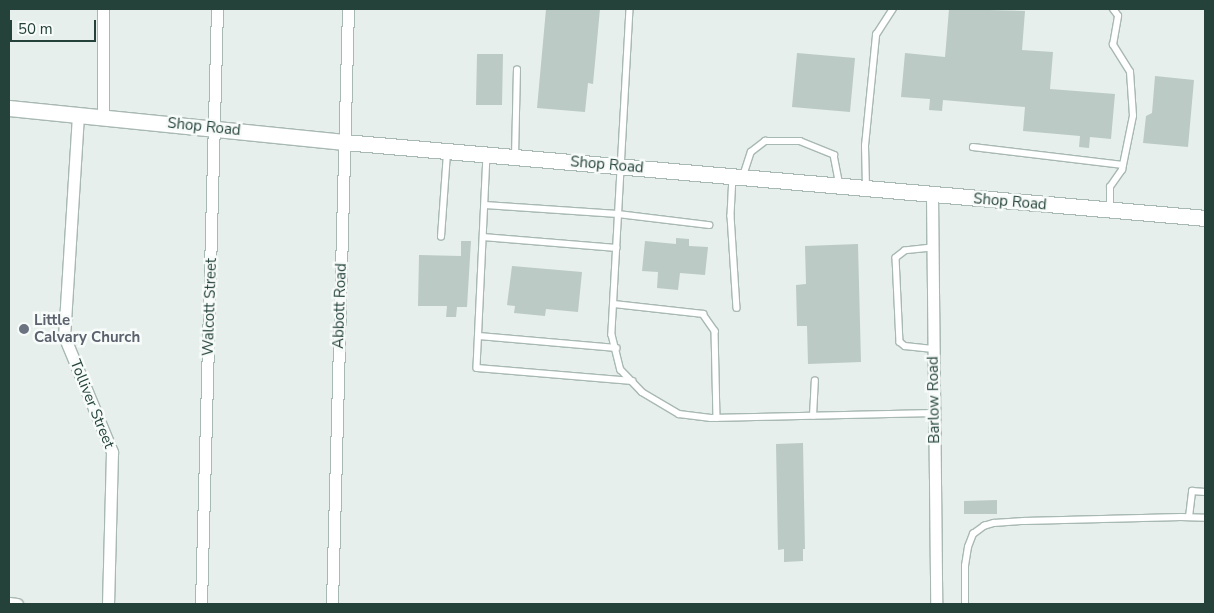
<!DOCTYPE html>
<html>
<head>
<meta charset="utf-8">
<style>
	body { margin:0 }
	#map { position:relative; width:1214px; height:613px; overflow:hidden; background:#e6efeb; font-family:"Nunito Sans",sans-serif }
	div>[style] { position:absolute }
	.building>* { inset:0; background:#bbcac4 }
	.roads { filter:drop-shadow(1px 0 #a8b8b2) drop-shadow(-1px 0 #a8b8b2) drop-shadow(0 1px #a8b8b2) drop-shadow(0 -1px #a8b8b2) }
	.lane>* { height:5.5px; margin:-2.75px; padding:0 2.75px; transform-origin:2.75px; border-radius:2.75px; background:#fff }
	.street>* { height:11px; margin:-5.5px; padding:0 5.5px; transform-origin:5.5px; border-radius:5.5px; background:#fff }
	.secondary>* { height:15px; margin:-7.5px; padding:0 7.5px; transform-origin:7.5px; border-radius:7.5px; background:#fff }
	.dots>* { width:14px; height:14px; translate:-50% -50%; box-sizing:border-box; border:2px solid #f7fbf9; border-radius:50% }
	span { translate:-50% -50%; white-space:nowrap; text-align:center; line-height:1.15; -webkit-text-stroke:5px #f7fbf9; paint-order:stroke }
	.street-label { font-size:15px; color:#24423a }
	.worship-label { font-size:15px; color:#5b616d; font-weight:700 }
	.left { translate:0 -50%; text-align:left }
	.frame { position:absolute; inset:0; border:10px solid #24423a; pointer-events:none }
	.scale { position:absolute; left:10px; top:20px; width:86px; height:22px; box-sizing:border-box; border:2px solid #24423a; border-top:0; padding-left:6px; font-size:15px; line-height:18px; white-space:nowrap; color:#24423a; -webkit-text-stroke:4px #f7fbf9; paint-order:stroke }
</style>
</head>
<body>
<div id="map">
	<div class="building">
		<i style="clip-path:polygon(546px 9px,600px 9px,593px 84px,588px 83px,585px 112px,537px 108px)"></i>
		<i style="clip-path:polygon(949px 9px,1025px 11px,1022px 50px,1053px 52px,1050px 89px,1115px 94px,1111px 139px,1090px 137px,1089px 148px,1079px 147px,1080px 136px,1023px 131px,1025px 107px,943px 100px,942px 111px,929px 110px,930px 99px,901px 97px,905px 53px,945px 57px)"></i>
		<i style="clip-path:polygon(797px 53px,855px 58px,850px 112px,792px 107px)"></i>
		<i style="clip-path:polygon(477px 54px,503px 54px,502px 105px,476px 105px)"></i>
		<i style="clip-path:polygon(1155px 76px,1194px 80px,1188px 147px,1143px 143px,1146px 116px,1152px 113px)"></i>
		<i style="clip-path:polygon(676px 238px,689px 239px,689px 246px,708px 247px,705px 275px,680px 273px,678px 290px,657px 288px,658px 272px,642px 271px,645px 241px,676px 244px)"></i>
		<i style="clip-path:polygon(461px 241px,471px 241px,467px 307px,457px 307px,456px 317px,446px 317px,447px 306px,418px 306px,419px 255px,461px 256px)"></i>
		<i style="clip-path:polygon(858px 244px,861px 362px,808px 364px,807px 326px,797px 326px,796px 285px,806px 284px,805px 246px)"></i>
		<i style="clip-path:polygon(512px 266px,582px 272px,578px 312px,546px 309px,545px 316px,514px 313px,515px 306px,507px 305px)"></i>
		<i style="clip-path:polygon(803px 443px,805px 549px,803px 549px,803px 561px,784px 562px,784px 549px,778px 550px,776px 444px)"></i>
		<i style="clip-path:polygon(997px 500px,997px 514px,964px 514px,964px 501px)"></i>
	</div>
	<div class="roads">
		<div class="lane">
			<i style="left:630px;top:9px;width:326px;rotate:93.2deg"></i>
			<i style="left:612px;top:335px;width:36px;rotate:76deg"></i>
			<i style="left:621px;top:370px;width:30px;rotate:46deg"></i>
			<i style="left:642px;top:392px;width:43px;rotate:30.7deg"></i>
			<i style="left:679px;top:414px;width:32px;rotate:7deg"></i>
			<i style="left:711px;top:418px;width:223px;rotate:-1.3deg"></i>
			<i style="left:973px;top:147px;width:151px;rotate:6.8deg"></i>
			<i style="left:487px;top:155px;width:213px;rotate:92.7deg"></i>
			<i style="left:477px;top:368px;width:156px;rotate:4.8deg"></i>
			<i style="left:515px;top:157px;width:87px;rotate:-88.7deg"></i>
			<i style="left:733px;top:176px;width:40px;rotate:92.9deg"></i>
			<i style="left:731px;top:216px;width:92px;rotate:86.3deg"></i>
			<i style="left:743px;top:176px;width:25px;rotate:-72deg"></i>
			<i style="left:751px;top:152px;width:18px;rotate:-38deg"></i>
			<i style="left:765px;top:141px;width:35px"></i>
			<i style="left:800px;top:141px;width:37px;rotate:22deg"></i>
			<i style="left:834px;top:155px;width:31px;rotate:79deg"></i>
			<i style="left:866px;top:187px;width:41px;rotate:-91.4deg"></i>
			<i style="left:865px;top:146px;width:112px;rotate:-84.3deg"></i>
			<i style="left:876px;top:35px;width:31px;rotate:-57deg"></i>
			<i style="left:485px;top:205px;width:133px;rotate:3.9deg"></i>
			<i style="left:618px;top:214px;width:92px;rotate:6.9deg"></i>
			<i style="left:1110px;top:208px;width:21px;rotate:-90deg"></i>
			<i style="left:1110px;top:187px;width:21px;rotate:-55deg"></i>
			<i style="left:1122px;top:170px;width:55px;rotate:-78.5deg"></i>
			<i style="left:1133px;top:116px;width:44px;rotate:-93.9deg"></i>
			<i style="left:1130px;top:72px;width:32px;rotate:-122deg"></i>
			<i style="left:1113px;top:45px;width:29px;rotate:-80deg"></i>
			<i style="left:1118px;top:16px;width:9px;rotate:-126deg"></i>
			<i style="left:441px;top:237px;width:84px;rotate:-85.9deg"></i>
			<i style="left:483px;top:237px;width:134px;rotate:4.7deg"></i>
			<i style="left:932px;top:248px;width:27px;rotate:174deg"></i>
			<i style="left:905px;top:251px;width:11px;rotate:142deg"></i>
			<i style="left:896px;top:258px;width:84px;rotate:87.3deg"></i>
			<i style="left:900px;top:342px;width:6px;rotate:39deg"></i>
			<i style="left:905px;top:346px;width:28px;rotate:6deg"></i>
			<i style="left:614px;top:304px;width:90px;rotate:6.4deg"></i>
			<i style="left:703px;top:314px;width:21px;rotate:55deg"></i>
			<i style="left:715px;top:331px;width:87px;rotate:88.7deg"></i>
			<i style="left:479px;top:336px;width:138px;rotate:5deg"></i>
			<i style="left:813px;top:416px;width:35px;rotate:-87deg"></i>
			<i style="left:1189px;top:517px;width:26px;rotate:-83deg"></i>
			<i style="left:1192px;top:491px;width:13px;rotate:4deg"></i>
			<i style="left:965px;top:604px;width:38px;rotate:-90deg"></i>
			<i style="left:965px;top:566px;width:19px;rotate:-81deg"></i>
			<i style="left:968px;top:547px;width:14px;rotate:-69deg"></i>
			<i style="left:973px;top:534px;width:14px;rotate:-36deg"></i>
			<i style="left:984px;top:526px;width:10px;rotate:-17deg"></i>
			<i style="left:994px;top:523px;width:30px;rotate:-4deg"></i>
			<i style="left:1024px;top:521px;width:157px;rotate:-1.5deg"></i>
			<i style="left:1181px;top:517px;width:24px;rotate:2deg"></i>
		</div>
		<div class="street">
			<i style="left:78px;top:115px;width:221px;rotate:93.6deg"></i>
			<i style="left:64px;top:336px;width:126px;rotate:67.5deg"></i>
			<i style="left:112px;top:452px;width:152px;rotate:91.5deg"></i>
			<i style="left:103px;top:117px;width:108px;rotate:-90deg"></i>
			<i style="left:932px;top:195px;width:409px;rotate:89.4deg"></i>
			<i style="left:9px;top:603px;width:8px;rotate:7deg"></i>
			<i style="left:201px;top:604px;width:595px;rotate:-88.46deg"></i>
			<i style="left:332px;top:604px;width:595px;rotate:-88.46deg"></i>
		</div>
		<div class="secondary">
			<i style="left:9px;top:108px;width:337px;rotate:5.8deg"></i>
			<i style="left:344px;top:142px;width:864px;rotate:5.04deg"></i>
		</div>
	</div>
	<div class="dots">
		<i style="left:24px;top:329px;background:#6b7280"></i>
	</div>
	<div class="street-label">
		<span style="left:204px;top:127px;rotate:6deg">Shop Road</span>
		<span style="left:607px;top:165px;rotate:5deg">Shop Road</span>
		<span style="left:1010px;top:202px;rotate:5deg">Shop Road</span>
		<span style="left:340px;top:306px;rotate:-88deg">Abbott Road</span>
		<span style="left:210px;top:307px;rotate:-88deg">Walcott Street</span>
		<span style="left:934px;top:400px;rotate:-91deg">Barlow Road</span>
		<span style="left:92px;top:404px;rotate:68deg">Tolliver Street</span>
	</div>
	<div class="worship-label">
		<span class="left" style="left:34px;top:329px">Little<br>Calvary Church</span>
	</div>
	<div class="frame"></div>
	<div class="scale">50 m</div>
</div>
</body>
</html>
